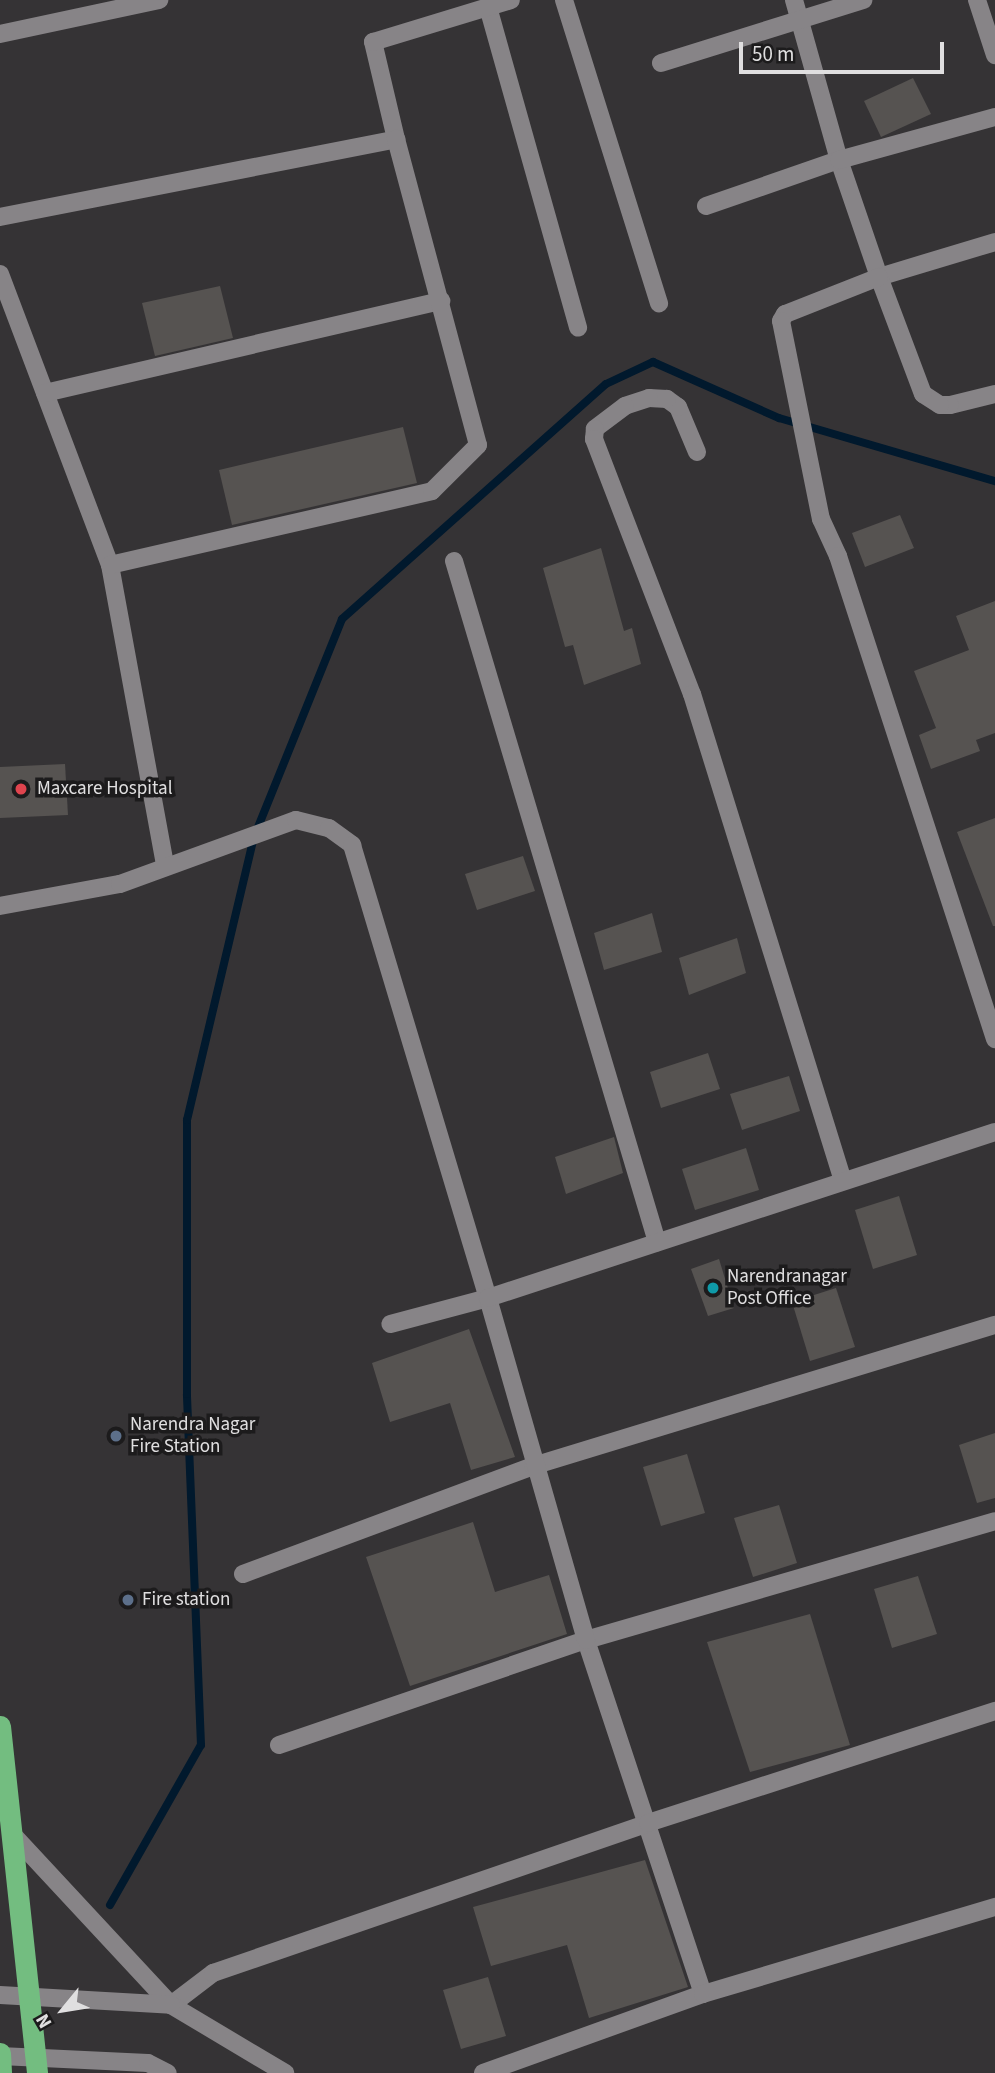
<!DOCTYPE html>
<html>
<head>
<meta charset="utf-8">
<style>
	body { margin:0 }
	#map { position:relative; width:995px; height:2073px; overflow:hidden; background:#353335; font-family:"Source Sans 3",sans-serif }
	div>[style] { position:absolute }
	.stream>* { height:8px; margin:-4px; padding:0 4px; transform-origin:4px; border-radius:4px; background:#01192d }
	.building>* { inset:0; background:#565351 }
	.street>* { height:18px; margin:-9px; padding:0 9px; transform-origin:9px; border-radius:9px; background:#878487 }
	.secondary>* { height:18px; margin:-9px; padding:0 9px; transform-origin:9px; border-radius:9px; background:#878487 }
	.highway>* { height:21px; margin:-10.5px; padding:0 10.5px; transform-origin:10.5px; border-radius:10.5px; background:#73bd80 }
	.dots>* { width:19px; height:19px; translate:-50% -50%; box-sizing:border-box; border:4px solid #1c1b1c; border-radius:50% }
	span { translate:-50% -50%; white-space:nowrap; text-align:center; line-height:1.15; -webkit-text-stroke:7px #1c1b1c; paint-order:stroke }
	.poi-label { font-size:19px; color:#e0dfe0 }
	.left { translate:0 -50%; text-align:left }
	.north { position:absolute; left:28px; top:1975px; width:70px; height:70px; -webkit-text-stroke:5px #1c1b1c; paint-order:stroke; rotate:240deg; font-size:19px; font-weight:700; line-height:28px; text-align:center; color:#e0dfe0 }
	.north::after { content:''; display:block; margin:auto; width:24px; height:32px; background:#e0dfe0; clip-path:polygon(50% 0,100% 100%,50% 72%,0 100%) }
	.scale { position:absolute; left:739px; top:42px; width:205px; height:32px; box-sizing:border-box; border:4px solid #e0dfe0; border-top:0; padding-left:9px; font-size:21px; line-height:24px; white-space:nowrap; color:#e0dfe0; -webkit-text-stroke:5px #1c1b1c; paint-order:stroke }
</style>
</head>
<body>
<div id="map">
	<div class="stream">
		<i style="left:110px;top:1905px;width:184px;rotate:-60.4deg"></i>
		<i style="left:201px;top:1745px;width:351px;rotate:-92.3deg"></i>
		<i style="left:187px;top:1394px;width:274px;rotate:-90deg"></i>
		<i style="left:187px;top:1120px;width:291px;rotate:-76.7deg"></i>
		<i style="left:254px;top:837px;width:235px;rotate:-68deg"></i>
		<i style="left:342px;top:619px;width:353px;rotate:-41.7deg"></i>
		<i style="left:606px;top:384px;width:52px;rotate:-25.1deg"></i>
		<i style="left:653px;top:362px;width:138px;rotate:24deg"></i>
		<i style="left:779px;top:418px;width:225px;rotate:16.3deg"></i>
	</div>
	<div class="building">
		<i style="clip-path:polygon(913px 78px,931px 114px,881px 137px,864px 101px)"></i>
		<i style="clip-path:polygon(220px 286px,233px 338px,155px 356px,142px 303px)"></i>
		<i style="clip-path:polygon(403px 427px,417px 483px,232px 525px,219px 470px)"></i>
		<i style="clip-path:polygon(900px 515px,914px 548px,865px 567px,852px 533px)"></i>
		<i style="clip-path:polygon(601px 548px,624px 631px,632px 628px,641px 664px,584px 685px,573px 645px,565px 647px,543px 568px)"></i>
		<i style="clip-path:polygon(995px 601px,995px 733px,976px 740px,980px 751px,931px 769px,919px 735px,936px 728px,914px 671px,969px 650px,956px 616px)"></i>
		<i style="clip-path:polygon(65px 764px,68px 815px,0 818px,0 767px)"></i>
		<i style="clip-path:polygon(995px 818px,995px 926px,993px 926px,957px 832px)"></i>
		<i style="clip-path:polygon(523px 856px,535px 891px,477px 910px,465px 874px)"></i>
		<i style="clip-path:polygon(652px 913px,662px 952px,604px 970px,594px 933px)"></i>
		<i style="clip-path:polygon(737px 938px,746px 973px,689px 995px,679px 958px)"></i>
		<i style="clip-path:polygon(708px 1053px,720px 1089px,661px 1108px,650px 1072px)"></i>
		<i style="clip-path:polygon(789px 1076px,800px 1111px,742px 1130px,730px 1094px)"></i>
		<i style="clip-path:polygon(614px 1137px,623px 1173px,566px 1194px,555px 1157px)"></i>
		<i style="clip-path:polygon(746px 1148px,759px 1190px,695px 1210px,682px 1169px)"></i>
		<i style="clip-path:polygon(899px 1196px,917px 1255px,873px 1269px,855px 1210px)"></i>
		<i style="clip-path:polygon(719px 1259px,734px 1308px,708px 1316px,691px 1269px)"></i>
		<i style="clip-path:polygon(836px 1288px,855px 1347px,810px 1361px,792px 1302px)"></i>
		<i style="clip-path:polygon(469px 1329px,515px 1457px,471px 1470px,450px 1403px,390px 1422px,372px 1363px)"></i>
		<i style="clip-path:polygon(995px 1433px,995px 1498px,977px 1503px,959px 1445px)"></i>
		<i style="clip-path:polygon(687px 1454px,705px 1513px,661px 1526px,643px 1467px)"></i>
		<i style="clip-path:polygon(779px 1505px,797px 1563px,753px 1577px,734px 1518px)"></i>
		<i style="clip-path:polygon(473px 1522px,495px 1592px,549px 1575px,567px 1634px,410px 1686px,366px 1557px)"></i>
		<i style="clip-path:polygon(918px 1576px,937px 1634px,892px 1648px,874px 1589px)"></i>
		<i style="clip-path:polygon(810px 1614px,850px 1745px,750px 1772px,707px 1642px)"></i>
		<i style="clip-path:polygon(645px 1860px,688px 1987px,589px 2018px,567px 1945px,491px 1966px,473px 1907px)"></i>
		<i style="clip-path:polygon(488px 1977px,506px 2036px,461px 2049px,443px 1990px)"></i>
	</div>
	<div class="street">
		<i style="left:564px;top:0;width:318px;rotate:72.6deg"></i>
		<i style="left:794px;top:0;width:166px;rotate:74.3deg"></i>
		<i style="left:839px;top:160px;width:124px;rotate:71.1deg"></i>
		<i style="left:879px;top:277px;width:121px;rotate:-16.8deg"></i>
		<i style="left:977px;top:0;width:58px;rotate:71.9deg"></i>
		<i style="left:488px;top:7px;width:333px;rotate:74.3deg"></i>
		<i style="left:0;top:34px;width:163px;rotate:-12.1deg"></i>
		<i style="left:661px;top:63px;width:212px;rotate:-17.3deg"></i>
		<i style="left:706px;top:206px;width:141px;rotate:-19.1deg"></i>
		<i style="left:839px;top:160px;width:162px;rotate:-15.4deg"></i>
		<i style="left:0;top:217px;width:404px;rotate:-11.1deg"></i>
		<i style="left:396px;top:139px;width:100px;rotate:-103.3deg"></i>
		<i style="left:373px;top:42px;width:144px;rotate:-16.9deg"></i>
		<i style="left:0;top:274px;width:311px;rotate:69.3deg"></i>
		<i style="left:110px;top:565px;width:306px;rotate:79.6deg"></i>
		<i style="left:45px;top:393px;width:407px;rotate:-13.1deg"></i>
		<i style="left:995px;top:394px;width:46px;rotate:166.3deg"></i>
		<i style="left:950px;top:405px;width:10px;rotate:180deg"></i>
		<i style="left:940px;top:405px;width:20px;rotate:-147deg"></i>
		<i style="left:923px;top:394px;width:125px;rotate:-110.6deg"></i>
		<i style="left:879px;top:277px;width:101px;rotate:158.5deg"></i>
		<i style="left:785px;top:314px;width:8px;rotate:120deg"></i>
		<i style="left:781px;top:321px;width:202px;rotate:78.6deg"></i>
		<i style="left:821px;top:519px;width:41px;rotate:65.3deg"></i>
		<i style="left:838px;top:556px;width:508px;rotate:71.99deg"></i>
		<i style="left:697px;top:452px;width:49px;rotate:-112.9deg"></i>
		<i style="left:678px;top:407px;width:14px;rotate:-144deg"></i>
		<i style="left:667px;top:399px;width:18px;rotate:-177deg"></i>
		<i style="left:649px;top:398px;width:25px;rotate:162deg"></i>
		<i style="left:625px;top:406px;width:38px;rotate:143deg"></i>
		<i style="left:595px;top:429px;width:10px;rotate:96deg"></i>
		<i style="left:594px;top:439px;width:273px;rotate:69deg"></i>
		<i style="left:692px;top:694px;width:510px;rotate:72.77deg"></i>
		<i style="left:454px;top:561px;width:711px;rotate:73.4deg"></i>
		<i style="left:110px;top:565px;width:330px;rotate:-12.9deg"></i>
		<i style="left:432px;top:491px;width:65px;rotate:-45deg"></i>
		<i style="left:478px;top:445px;width:317px;rotate:-105deg"></i>
		<i style="left:0;top:906px;width:122px;rotate:-10.4deg"></i>
		<i style="left:120px;top:884px;width:187px;rotate:-20deg"></i>
		<i style="left:296px;top:820px;width:34px;rotate:14deg"></i>
		<i style="left:329px;top:828px;width:29px;rotate:36deg"></i>
		<i style="left:352px;top:845px;width:473px;rotate:73.3deg"></i>
		<i style="left:488px;top:1298px;width:101px;rotate:165.1deg"></i>
		<i style="left:243px;top:1574px;width:309px;rotate:-20.4deg"></i>
		<i style="left:533px;top:1466px;width:483px;rotate:-17deg"></i>
		<i style="left:279px;top:1745px;width:324px;rotate:-18.9deg"></i>
		<i style="left:586px;top:1640px;width:426px;rotate:-16.2deg"></i>
		<i style="left:703px;top:1994px;width:373px;rotate:-108.3deg"></i>
		<i style="left:586px;top:1640px;width:356px;rotate:-106deg"></i>
		<i style="left:488px;top:1298px;width:533px;rotate:-18.13deg"></i>
		<i style="left:171px;top:2005px;width:53px;rotate:-37.3deg"></i>
		<i style="left:213px;top:1973px;width:460px;rotate:-19deg"></i>
		<i style="left:648px;top:1823px;width:365px;rotate:-17.9deg"></i>
		<i style="left:483px;top:2073px;width:234px;rotate:-19.8deg"></i>
		<i style="left:703px;top:1994px;width:305px;rotate:-16.6deg"></i>
	</div>
	<div class="secondary">
		<i style="left:13px;top:1835px;width:232px;rotate:47.1deg"></i>
		<i style="left:171px;top:2005px;width:133px;rotate:30.8deg"></i>
		<i style="left:0;top:1995px;width:171px;rotate:3.3deg"></i>
		<i style="left:0;top:2056px;width:148px;rotate:2.7deg"></i>
		<i style="left:148px;top:2063px;width:22px;rotate:27deg"></i>
	</div>
	<div class="highway">
		<i style="left:0;top:1726px;width:349px;rotate:83.9deg"></i>
		<i style="left:0;top:2053px;width:20px;rotate:87deg"></i>
	</div>
	<div class="dots">
		<i style="left:21px;top:789px;background:#e0444e"></i>
		<i style="left:713px;top:1288px;background:#0f9aa8"></i>
		<i style="left:116px;top:1436px;background:#5c6f8a"></i>
		<i style="left:128px;top:1600px;background:#5c6f8a"></i>
	</div>
	<div class="poi-label">
		<span class="left" style="left:37px;top:789px">Maxcare Hospital</span>
		<span class="left" style="left:727px;top:1288px">Narendranagar<br>Post Office</span>
		<span class="left" style="left:130px;top:1436px">Narendra Nagar<br>Fire Station</span>
		<span class="left" style="left:142px;top:1600px">Fire station</span>
	</div>
	<div class="north">N</div>
	<div class="scale">50 m</div>
</div>
</body>
</html>
